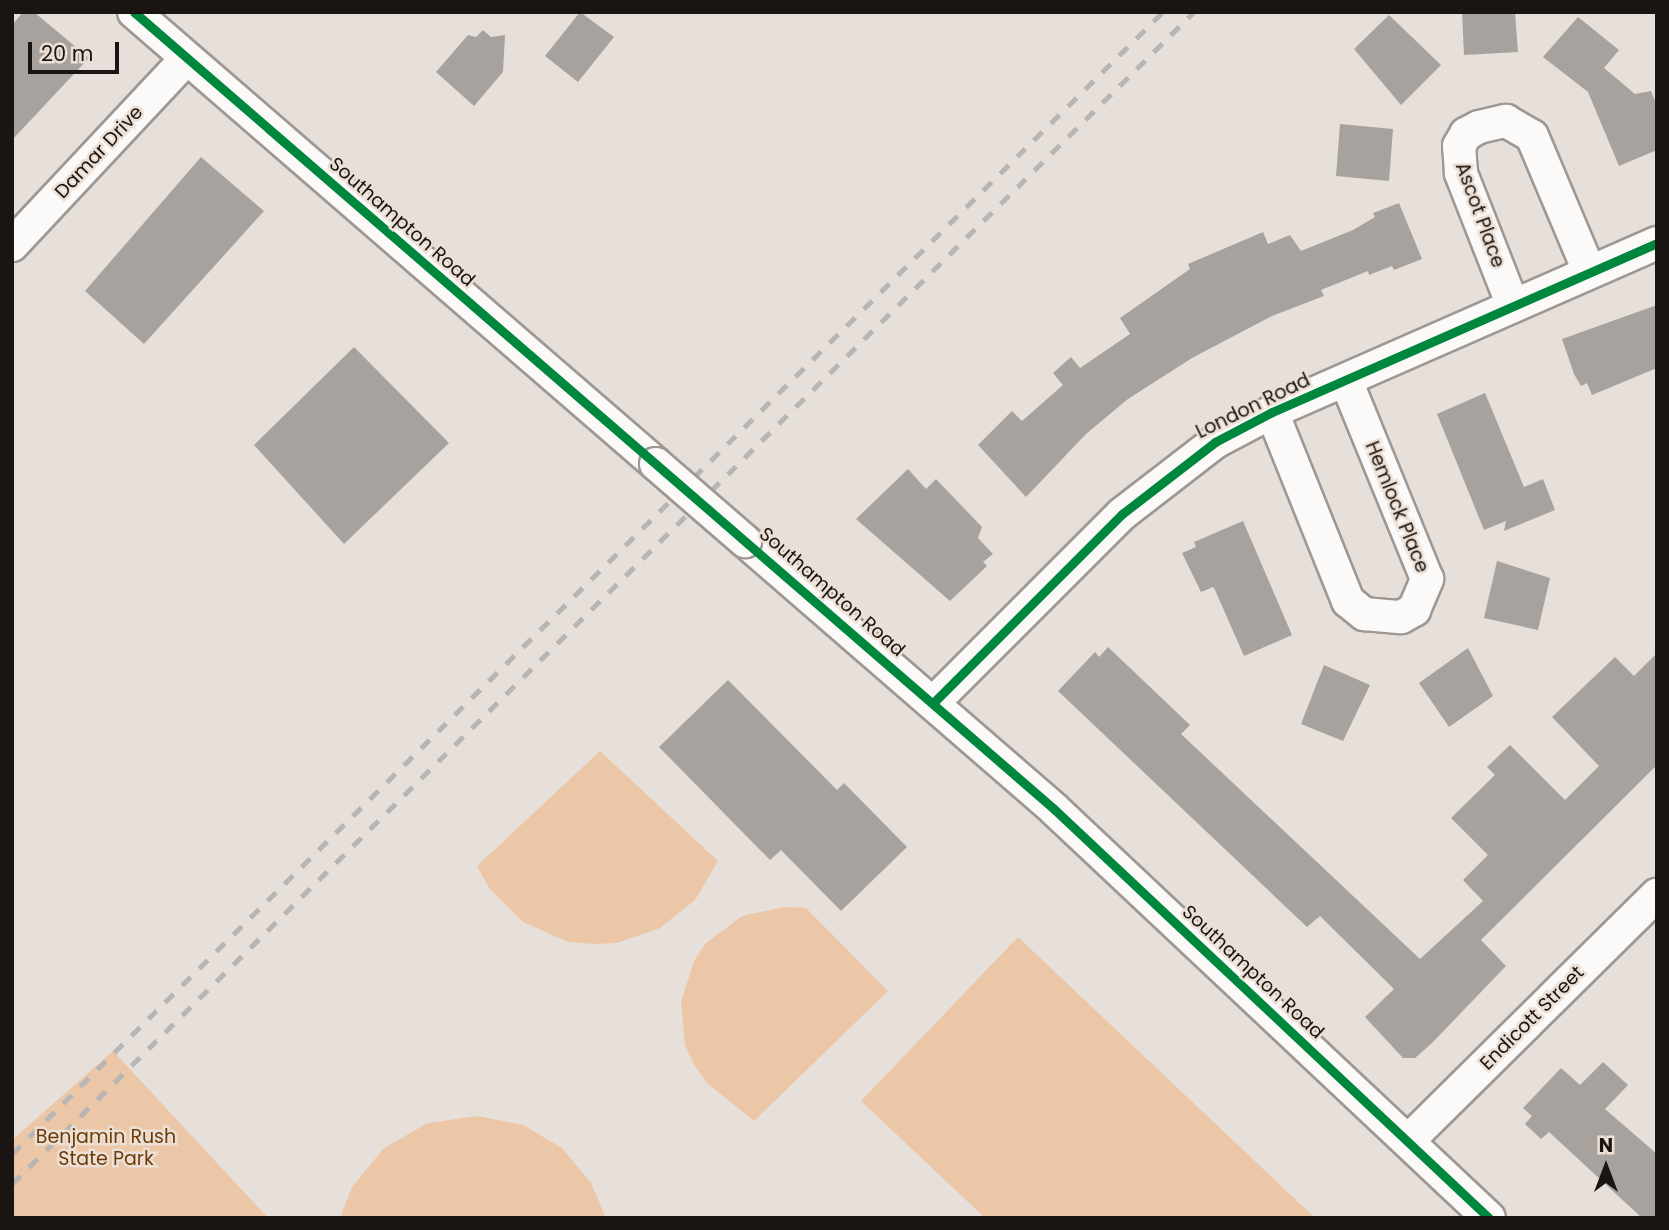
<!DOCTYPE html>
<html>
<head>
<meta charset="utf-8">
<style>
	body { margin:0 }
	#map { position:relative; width:1669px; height:1230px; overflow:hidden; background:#e7e0da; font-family:Poppins,sans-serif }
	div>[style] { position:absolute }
	.green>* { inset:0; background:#ebc6a7 }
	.building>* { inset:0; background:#a7a29e }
	.roads { filter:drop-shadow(2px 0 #9e9894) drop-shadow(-2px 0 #9e9894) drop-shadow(0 2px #9e9894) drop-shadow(0 -2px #9e9894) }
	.minor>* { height:32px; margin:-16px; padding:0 16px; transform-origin:16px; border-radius:16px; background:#fbfaf9 }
	.rail>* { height:5px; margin-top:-2.5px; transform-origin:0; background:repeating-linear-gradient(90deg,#b7b6b4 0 12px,transparent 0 24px) }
	.bridges { filter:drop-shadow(2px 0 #9e9894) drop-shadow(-2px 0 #9e9894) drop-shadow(0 2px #9e9894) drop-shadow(0 -2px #9e9894) }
	.minor-bridge>* { height:32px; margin:-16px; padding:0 16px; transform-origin:16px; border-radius:16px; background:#fbfaf9 }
	.cycleway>* { height:9px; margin:-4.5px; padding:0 4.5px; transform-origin:4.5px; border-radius:4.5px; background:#00873e }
	span { translate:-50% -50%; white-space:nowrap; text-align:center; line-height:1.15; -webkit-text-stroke:5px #ecdfd5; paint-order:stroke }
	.street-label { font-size:19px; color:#1a1512 }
	.park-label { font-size:19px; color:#6d3b06 }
	.frame { position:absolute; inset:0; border:14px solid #1a1512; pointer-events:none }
	.north { position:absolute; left:1571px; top:1132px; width:70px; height:70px; -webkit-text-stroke:5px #ecdfd5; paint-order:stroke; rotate:0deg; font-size:19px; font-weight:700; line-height:28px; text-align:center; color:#1a1512 }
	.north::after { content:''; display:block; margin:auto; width:24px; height:32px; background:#1a1512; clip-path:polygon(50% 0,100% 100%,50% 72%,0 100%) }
	.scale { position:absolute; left:28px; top:42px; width:91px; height:32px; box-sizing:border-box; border:4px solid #1a1512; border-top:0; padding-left:9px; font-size:21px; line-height:24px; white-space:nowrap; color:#1a1512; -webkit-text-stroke:5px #ecdfd5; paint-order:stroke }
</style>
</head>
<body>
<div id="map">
	<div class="green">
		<i style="clip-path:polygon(600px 751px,718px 861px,695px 900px,660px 928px,617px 943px,593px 944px,568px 942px,523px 922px,489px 888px,477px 866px)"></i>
		<i style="clip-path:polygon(784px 907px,806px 908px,888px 991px,754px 1121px,707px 1083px,694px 1065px,685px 1045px,681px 1002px,694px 961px,706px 943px,742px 916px)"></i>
		<i style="clip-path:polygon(1018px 937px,1315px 1218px,985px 1218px,861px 1101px)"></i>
		<i style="clip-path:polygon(113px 1051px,268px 1218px,12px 1218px,12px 1140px)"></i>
		<i style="clip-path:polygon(478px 1116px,523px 1125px,562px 1148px,591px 1183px,606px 1218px,340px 1218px,352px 1187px,384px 1148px,428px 1123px)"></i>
	</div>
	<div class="building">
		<i style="clip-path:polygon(23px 12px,34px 12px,89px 58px,12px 140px,12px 25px)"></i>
		<i style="clip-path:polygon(580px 12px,614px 37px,578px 82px,545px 56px)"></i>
		<i style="clip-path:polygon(1462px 12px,1515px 12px,1518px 52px,1464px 55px)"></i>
		<i style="clip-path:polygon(1389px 15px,1441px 65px,1401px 105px,1354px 49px)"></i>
		<i style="clip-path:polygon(1578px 17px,1619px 50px,1604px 68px,1635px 94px,1651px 91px,1657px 106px,1657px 150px,1619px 166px,1588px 92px,1543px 57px)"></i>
		<i style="clip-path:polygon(483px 30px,491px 37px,505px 35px,503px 72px,474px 106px,436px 72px,468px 35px,476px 37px)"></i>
		<i style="clip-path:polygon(1340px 124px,1393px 129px,1389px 181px,1336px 176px)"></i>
		<i style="clip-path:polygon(201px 157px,264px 211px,144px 344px,85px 291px)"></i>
		<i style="clip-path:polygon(1399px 203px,1422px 259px,1394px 270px,1392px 266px,1369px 275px,1368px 271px,1321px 290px,1324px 296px,1272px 316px,1192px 358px,1128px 399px,1086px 434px,1026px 497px,978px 445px,1012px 411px,1022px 421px,1063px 385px,1053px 373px,1071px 357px,1080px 368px,1130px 334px,1120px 318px,1190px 269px,1188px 264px,1263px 232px,1268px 244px,1290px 235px,1301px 251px,1353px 230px,1375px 217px,1373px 213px)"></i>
		<i style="clip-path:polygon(1657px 305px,1657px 368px,1592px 395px,1587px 383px,1581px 386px,1574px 374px,1562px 339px)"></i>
		<i style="clip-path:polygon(354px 347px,449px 443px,344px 544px,254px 445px)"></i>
		<i style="clip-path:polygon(1485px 393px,1524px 487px,1543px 479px,1555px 510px,1504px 531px,1506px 521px,1484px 530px,1437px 414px)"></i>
		<i style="clip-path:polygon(908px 469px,926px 489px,936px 479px,982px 527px,978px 538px,993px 554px,983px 562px,987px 566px,950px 601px,856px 519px)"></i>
		<i style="clip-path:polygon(1243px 521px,1292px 635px,1244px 656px,1215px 590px,1213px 587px,1201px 592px,1182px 553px,1196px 547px,1194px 542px)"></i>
		<i style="clip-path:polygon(1497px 561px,1550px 578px,1538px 630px,1484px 618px)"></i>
		<i style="clip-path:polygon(1108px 647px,1190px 725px,1181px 734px,1420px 959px,1483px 901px,1463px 880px,1488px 855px,1451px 818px,1495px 775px,1487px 767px,1510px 745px,1565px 800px,1599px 766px,1552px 717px,1615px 657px,1634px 676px,1657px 653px,1657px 765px,1481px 940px,1506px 966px,1432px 1043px,1415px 1058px,1403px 1058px,1365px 1017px,1394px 989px,1320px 916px,1307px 927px,1058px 691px,1095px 652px,1099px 657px)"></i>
		<i style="clip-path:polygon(1468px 648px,1493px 696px,1449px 727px,1419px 683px)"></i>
		<i style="clip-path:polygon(1324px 665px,1370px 685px,1343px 741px,1301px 724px)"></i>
		<i style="clip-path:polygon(728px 680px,837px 790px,844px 783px,907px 847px,841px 911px,781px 850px,770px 860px,659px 747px)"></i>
		<i style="clip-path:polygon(1603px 1062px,1628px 1085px,1605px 1109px,1657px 1154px,1657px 1218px,1642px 1218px,1549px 1132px,1541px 1139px,1525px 1124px,1532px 1116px,1523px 1108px,1561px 1068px,1580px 1085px)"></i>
	</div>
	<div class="roads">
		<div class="minor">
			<i style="left:134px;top:12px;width:690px;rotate:40.89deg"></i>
			<i style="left:12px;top:245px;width:255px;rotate:-46.9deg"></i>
			<i style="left:1513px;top:306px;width:143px;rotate:-111.4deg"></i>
			<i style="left:1461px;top:173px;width:27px;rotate:-94deg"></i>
			<i style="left:1459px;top:146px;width:14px;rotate:-60deg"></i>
			<i style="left:1466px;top:134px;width:15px;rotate:-28deg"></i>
			<i style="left:1479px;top:127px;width:28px;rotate:-13deg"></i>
			<i style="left:1506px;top:121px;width:30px;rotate:30deg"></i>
			<i style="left:1532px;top:136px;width:147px;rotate:67.1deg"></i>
			<i style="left:1272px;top:412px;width:204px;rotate:68.1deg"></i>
			<i style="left:1348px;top:601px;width:21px;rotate:39deg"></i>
			<i style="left:1364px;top:614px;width:37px;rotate:5deg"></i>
			<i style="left:1401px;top:617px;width:15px;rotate:-28deg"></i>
			<i style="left:1414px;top:610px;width:34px;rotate:-67deg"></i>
			<i style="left:1427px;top:579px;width:214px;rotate:-112.2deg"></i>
			<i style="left:745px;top:541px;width:409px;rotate:40.9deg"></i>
			<i style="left:1054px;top:809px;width:597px;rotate:43.24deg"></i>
			<i style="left:934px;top:702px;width:266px;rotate:-45deg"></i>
			<i style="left:1122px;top:514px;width:118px;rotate:-37.7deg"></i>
			<i style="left:1215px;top:442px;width:64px;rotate:-27.8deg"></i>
			<i style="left:1272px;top:412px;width:420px;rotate:-23.7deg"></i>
			<i style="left:1408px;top:1141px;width:350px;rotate:-44.7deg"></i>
		</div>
	</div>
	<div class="rail">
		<i style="left:12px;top:1154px;width:1621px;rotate:-44.78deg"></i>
		<i style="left:12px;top:1184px;width:1665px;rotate:-44.76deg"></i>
	</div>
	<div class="bridges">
		<div class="minor-bridge">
			<i style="left:656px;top:464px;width:118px;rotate:40.9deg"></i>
		</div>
	</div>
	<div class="cycleway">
		<i style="left:134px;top:12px;width:1217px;rotate:40.9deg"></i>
		<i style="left:1054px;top:809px;width:597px;rotate:43.24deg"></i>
		<i style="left:934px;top:702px;width:266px;rotate:-45deg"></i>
		<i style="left:1122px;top:514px;width:118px;rotate:-37.7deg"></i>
		<i style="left:1215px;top:442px;width:64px;rotate:-27.8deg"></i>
		<i style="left:1272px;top:412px;width:420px;rotate:-23.7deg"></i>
	</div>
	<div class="street-label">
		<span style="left:99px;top:152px;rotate:-47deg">Damar Drive</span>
		<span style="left:1480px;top:215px;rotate:70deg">Ascot Place</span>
		<span style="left:402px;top:222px;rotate:41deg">Southampton Road</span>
		<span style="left:1253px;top:406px;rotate:-26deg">London Road</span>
		<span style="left:1397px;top:507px;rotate:68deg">Hemlock Place</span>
		<span style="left:832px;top:592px;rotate:41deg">Southampton Road</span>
		<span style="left:1253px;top:972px;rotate:43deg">Southampton Road</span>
		<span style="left:1532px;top:1018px;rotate:-45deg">Endicott Street</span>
	</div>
	<div class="park-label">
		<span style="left:106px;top:1148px">Benjamin Rush<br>State Park</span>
	</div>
	<div class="frame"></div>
	<div class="north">N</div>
	<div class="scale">20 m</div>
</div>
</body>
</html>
